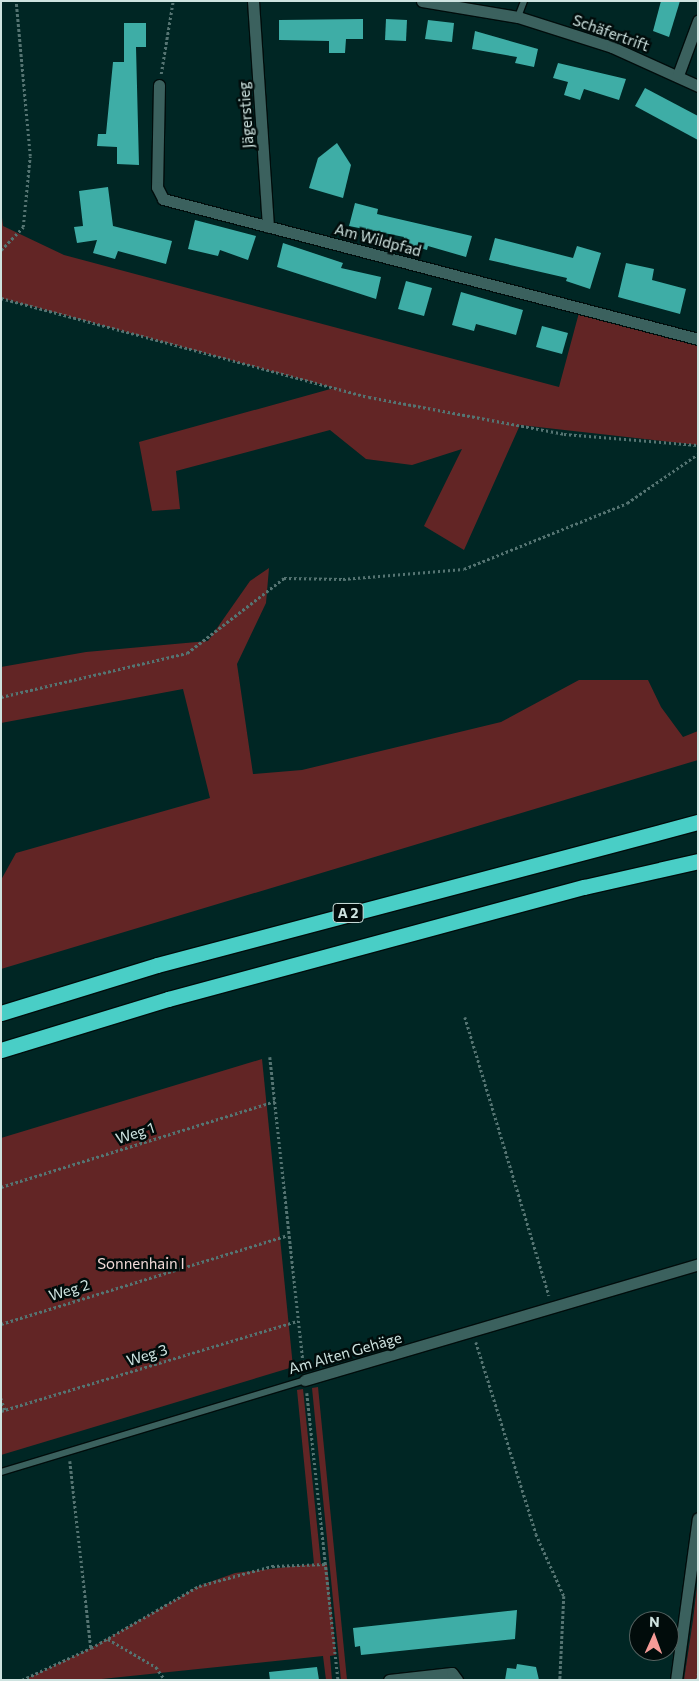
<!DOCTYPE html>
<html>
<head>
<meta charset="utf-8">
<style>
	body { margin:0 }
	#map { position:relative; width:699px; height:1681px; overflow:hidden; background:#002624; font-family:Commissioner,sans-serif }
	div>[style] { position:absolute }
	.green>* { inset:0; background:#622525 }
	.building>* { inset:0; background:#3eada6 }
	.path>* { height:2.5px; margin-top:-1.25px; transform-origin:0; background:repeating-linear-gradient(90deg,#557472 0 2.5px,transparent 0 5px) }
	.roads { filter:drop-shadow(1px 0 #000d0c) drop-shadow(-1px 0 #000d0c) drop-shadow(0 1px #000d0c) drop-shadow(0 -1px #000d0c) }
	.service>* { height:5.5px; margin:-2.75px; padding:0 2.75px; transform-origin:2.75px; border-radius:2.75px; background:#3b615e }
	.minor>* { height:11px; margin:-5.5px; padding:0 5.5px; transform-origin:5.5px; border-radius:5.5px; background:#3b615e }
	.motorway>* { height:15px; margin:-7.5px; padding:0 7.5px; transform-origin:7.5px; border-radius:7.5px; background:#49cec6 }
	span { translate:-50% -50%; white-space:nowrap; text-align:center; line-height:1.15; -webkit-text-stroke:5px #010c0b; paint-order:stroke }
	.shield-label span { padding:1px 4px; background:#010c0b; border:1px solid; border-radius:4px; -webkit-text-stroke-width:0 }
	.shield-label { font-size:14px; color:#cee3e0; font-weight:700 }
	.street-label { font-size:15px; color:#cee3e0 }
	.park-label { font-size:15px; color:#f0d9d7 }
	.frame { position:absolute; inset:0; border:2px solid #cee3e0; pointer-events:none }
	.north { position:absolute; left:629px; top:1611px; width:50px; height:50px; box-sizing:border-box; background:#010c0b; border:1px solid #536260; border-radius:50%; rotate:2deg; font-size:14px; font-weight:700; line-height:20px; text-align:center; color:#cee3e0 }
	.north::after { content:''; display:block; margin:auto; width:18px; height:22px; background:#f59b97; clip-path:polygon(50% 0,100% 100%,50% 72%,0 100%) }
</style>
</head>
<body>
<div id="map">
	<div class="green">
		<i style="clip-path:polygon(1px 209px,3px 226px,64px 255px,559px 387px,580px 309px,698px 339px,698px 445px,520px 425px,464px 550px,424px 526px,462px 449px,412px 465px,366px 459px,330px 430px,176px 471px,180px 509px,152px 511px,139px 442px,334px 388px,1px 298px)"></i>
		<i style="clip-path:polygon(269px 568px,266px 603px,237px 664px,253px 774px,302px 770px,501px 722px,579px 680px,648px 680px,661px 707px,683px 737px,698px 731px,698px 760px,1px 969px,1px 880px,16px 853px,210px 798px,183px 689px,1px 723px,1px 667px,86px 652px,208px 641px,250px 581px)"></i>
		<i style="clip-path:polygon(262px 1059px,293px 1367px,1px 1455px,1px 1138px)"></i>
		<i style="clip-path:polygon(318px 1387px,347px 1680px,341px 1680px,312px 1388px)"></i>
		<i style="clip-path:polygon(303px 1389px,321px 1564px,327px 1564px,336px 1655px,330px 1656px,332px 1680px,326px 1680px,323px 1656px,92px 1680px,24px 1680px,91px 1648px,199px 1586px,235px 1573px,314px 1564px,297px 1390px)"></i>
		<i style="clip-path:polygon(698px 1577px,698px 1680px,684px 1680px,693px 1620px)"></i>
	</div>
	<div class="building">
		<i style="clip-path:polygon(661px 1px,680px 1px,669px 37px,653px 31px)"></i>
		<i style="clip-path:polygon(363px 19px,363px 39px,346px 39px,345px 53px,329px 53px,329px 41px,279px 40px,279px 20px)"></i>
		<i style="clip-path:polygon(386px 19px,407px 20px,406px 41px,385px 40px)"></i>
		<i style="clip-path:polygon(428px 20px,454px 23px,452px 42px,425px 39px)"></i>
		<i style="clip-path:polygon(124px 23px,146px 23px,146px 47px,136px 47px,139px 165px,117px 164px,117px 147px,97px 146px,98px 134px,106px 134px,113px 62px,124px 62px)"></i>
		<i style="clip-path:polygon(475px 31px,538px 49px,534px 67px,515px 63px,517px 57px,472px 49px)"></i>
		<i style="clip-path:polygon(558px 63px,626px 79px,619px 100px,584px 89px,580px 100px,564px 95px,568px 82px,553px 78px)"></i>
		<i style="clip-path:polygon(645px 88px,698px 116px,698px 140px,635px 106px)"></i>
		<i style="clip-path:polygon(337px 143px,351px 165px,343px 198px,309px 188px,318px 158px)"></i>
		<i style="clip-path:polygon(108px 187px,113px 226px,172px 241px,166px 264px,118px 251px,115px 259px,93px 253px,97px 240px,77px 243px,74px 227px,83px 226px,79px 191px)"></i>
		<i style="clip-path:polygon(355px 203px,378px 209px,377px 214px,472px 236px,466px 257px,428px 246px,427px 250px,402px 243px,404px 237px,349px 226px)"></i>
		<i style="clip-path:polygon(195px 220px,256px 236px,248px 260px,220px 250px,218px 256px,188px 249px)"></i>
		<i style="clip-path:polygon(495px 238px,573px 258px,577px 246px,601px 253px,590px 289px,566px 281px,567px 278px,489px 260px)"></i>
		<i style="clip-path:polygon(283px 243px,343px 263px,341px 268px,381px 277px,376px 299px,277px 267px)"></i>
		<i style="clip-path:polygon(626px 263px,654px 269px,652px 280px,686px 289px,680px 314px,618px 297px)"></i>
		<i style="clip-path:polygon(406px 281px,432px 288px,424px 316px,398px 309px)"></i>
		<i style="clip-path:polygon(461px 292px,523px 310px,516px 335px,476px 324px,474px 331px,452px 325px)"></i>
		<i style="clip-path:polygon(542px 326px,568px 333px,562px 354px,536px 347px)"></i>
		<i style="clip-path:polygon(517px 1610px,515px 1639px,361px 1655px,360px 1646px,355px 1647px,353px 1628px)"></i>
		<i style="clip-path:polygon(517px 1664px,536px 1667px,539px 1680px,505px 1680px,507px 1668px,516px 1669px)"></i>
		<i style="clip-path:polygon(317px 1667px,319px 1680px,270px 1680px,269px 1672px)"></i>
	</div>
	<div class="path">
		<i style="left:161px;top:74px;width:74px;rotate:-80.7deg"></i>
		<i style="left:1px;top:250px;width:32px;rotate:-46deg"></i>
		<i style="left:23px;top:227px;width:71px;rotate:-84.4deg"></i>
		<i style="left:30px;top:156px;width:156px;rotate:-95.2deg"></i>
		<i style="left:1px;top:298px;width:381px;rotate:15.1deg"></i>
		<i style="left:369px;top:397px;width:198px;rotate:10.7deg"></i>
		<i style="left:564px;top:434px;width:134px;rotate:4.7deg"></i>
		<i style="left:1px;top:697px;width:191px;rotate:-13.3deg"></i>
		<i style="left:187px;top:653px;width:123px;rotate:-37.7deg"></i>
		<i style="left:284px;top:578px;width:59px;rotate:1deg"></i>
		<i style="left:343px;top:579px;width:121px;rotate:-4.7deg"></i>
		<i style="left:464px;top:569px;width:176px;rotate:-22deg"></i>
		<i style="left:627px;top:503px;width:86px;rotate:-34.6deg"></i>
		<i style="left:465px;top:1017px;width:291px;rotate:73.2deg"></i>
		<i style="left:270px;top:1057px;width:313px;rotate:83.8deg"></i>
		<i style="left:1px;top:1187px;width:287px;rotate:-17.4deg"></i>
		<i style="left:1px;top:1324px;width:300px;rotate:-17.2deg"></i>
		<i style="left:476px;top:1342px;width:201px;rotate:72.6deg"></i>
		<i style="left:536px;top:1534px;width:68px;rotate:65.7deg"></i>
		<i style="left:564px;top:1596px;width:84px;rotate:92.7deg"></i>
		<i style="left:307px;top:1393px;width:289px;rotate:83.8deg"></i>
		<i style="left:1px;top:1398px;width:13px;rotate:72deg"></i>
		<i style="left:1px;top:1411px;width:310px;rotate:-16.9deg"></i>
		<i style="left:70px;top:1461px;width:188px;rotate:83.6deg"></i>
		<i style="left:108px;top:1639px;width:56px;rotate:30.3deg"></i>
		<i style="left:156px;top:1667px;width:16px;rotate:55deg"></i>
		<i style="left:22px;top:1680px;width:76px;rotate:-24.9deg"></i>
		<i style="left:91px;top:1648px;width:125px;rotate:-29.9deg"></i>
		<i style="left:199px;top:1586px;width:76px;rotate:-15.3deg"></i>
		<i style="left:272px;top:1566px;width:54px;rotate:-2.1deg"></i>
		<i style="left:697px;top:1680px;width:6px;rotate:-81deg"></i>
	</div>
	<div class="roads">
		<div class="service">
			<i style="left:518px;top:17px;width:17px;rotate:-69deg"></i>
			<i style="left:1px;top:1472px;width:318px;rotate:-16.8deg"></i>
		</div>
		<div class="minor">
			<i style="left:253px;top:1px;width:226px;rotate:86.2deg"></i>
			<i style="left:422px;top:1px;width:97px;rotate:9.5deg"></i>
			<i style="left:518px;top:17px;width:99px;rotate:17.7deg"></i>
			<i style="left:612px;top:47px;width:94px;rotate:24.4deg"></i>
			<i style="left:678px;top:75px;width:58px;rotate:-69.7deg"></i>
			<i style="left:159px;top:85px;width:102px;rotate:91.1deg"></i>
			<i style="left:157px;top:187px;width:13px;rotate:63deg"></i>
			<i style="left:163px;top:199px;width:553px;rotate:14.66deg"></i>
			<i style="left:305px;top:1380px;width:410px;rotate:-16.4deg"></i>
			<i style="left:389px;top:1680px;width:63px;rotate:-6.3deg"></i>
			<i style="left:452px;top:1673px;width:9px;rotate:54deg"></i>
			<i style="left:676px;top:1680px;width:163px;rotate:-82.3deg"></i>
		</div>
		<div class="motorway">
			<i style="left:1px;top:1013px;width:163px;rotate:-17.1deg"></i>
			<i style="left:157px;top:965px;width:560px;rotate:-14.81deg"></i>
			<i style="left:1px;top:1050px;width:175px;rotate:-17deg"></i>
			<i style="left:168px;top:999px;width:431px;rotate:-15.1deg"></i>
			<i style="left:584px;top:887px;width:117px;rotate:-12.8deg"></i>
		</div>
	</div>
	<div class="shield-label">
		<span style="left:348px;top:913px">A 2</span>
	</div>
	<div class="street-label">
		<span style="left:611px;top:33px;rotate:20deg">Schäfertrift</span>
		<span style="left:246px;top:115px;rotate:-94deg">Jägerstieg</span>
		<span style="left:378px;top:240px;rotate:15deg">Am Wildpfad</span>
		<span style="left:135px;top:1133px;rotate:-18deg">Weg 1</span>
		<span style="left:69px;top:1290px;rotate:-17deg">Weg 2</span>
		<span style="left:345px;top:1353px;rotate:-16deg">Am Alten Gehäge</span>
		<span style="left:147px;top:1355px;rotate:-17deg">Weg 3</span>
	</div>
	<div class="park-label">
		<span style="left:141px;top:1264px">Sonnenhain I</span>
	</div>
	<div class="frame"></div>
	<div class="north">N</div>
</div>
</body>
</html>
